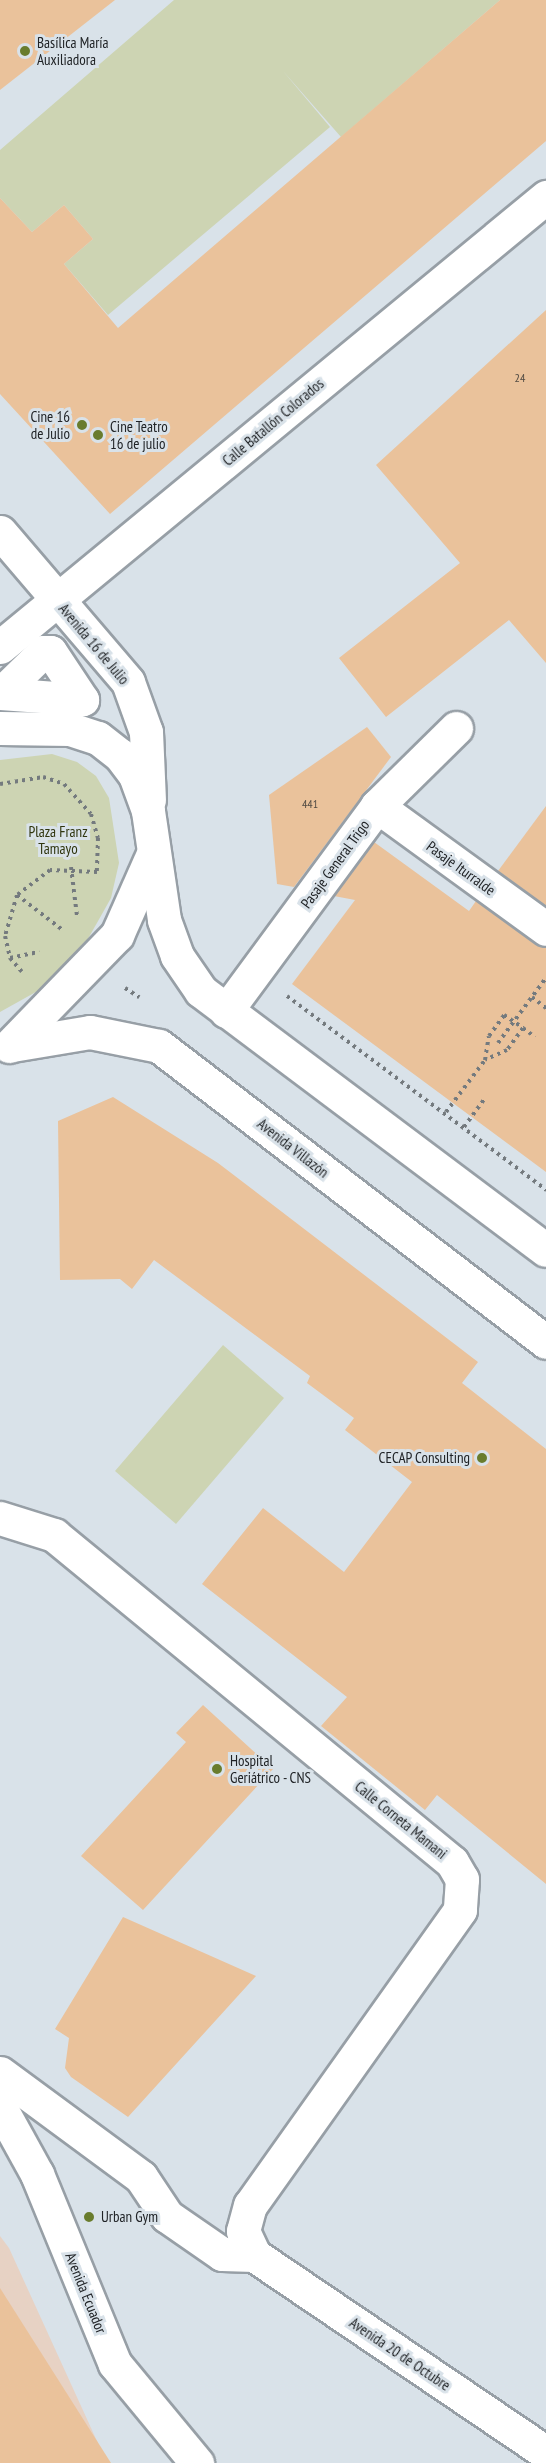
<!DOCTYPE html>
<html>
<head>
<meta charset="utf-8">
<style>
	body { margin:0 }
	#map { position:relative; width:546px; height:2463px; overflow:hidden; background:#d9e2e9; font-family:"PT Sans Narrow",sans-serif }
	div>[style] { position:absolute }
	.education>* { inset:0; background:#e7d2c4 }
	.green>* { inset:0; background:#cdd4b3 }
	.building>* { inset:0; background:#eac29b }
	.path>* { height:4px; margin-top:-2px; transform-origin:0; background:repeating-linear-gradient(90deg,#747a7e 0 3px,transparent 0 7.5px) }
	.roads { filter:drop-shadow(2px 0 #979fa6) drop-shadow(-2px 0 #979fa6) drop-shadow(0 2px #979fa6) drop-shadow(0 -2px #979fa6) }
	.pedestrian>* { height:32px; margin:-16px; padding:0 16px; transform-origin:16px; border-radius:16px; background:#fff }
	.minor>* { height:33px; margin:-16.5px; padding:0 16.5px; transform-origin:16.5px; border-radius:16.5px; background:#fff }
	.secondary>* { height:33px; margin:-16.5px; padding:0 16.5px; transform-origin:16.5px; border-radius:16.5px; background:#fff }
	.primary>* { height:33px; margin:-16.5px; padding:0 16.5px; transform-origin:16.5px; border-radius:16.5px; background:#fff }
	.dots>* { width:16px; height:16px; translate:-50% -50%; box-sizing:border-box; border:3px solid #d9e2e9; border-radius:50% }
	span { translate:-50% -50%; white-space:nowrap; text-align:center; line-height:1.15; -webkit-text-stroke:6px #d9e2e9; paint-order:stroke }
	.number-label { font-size:12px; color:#524b43 }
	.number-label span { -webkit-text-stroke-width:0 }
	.poi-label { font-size:15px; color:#202326 }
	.left { translate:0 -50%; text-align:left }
	.right { translate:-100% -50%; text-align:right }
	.street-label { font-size:15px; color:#202326 }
	.park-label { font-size:15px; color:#2f350e }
</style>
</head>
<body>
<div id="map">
	<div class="education">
		<i style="clip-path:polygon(0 2236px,9px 2248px,107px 2463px,0 2463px)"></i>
	</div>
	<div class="green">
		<i style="clip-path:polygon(174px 0,500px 0,341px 137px,283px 71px,330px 127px,108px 315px,64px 264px,93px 239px,64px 205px,32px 232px,0 198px,0 150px)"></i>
		<i style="clip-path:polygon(52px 754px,77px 762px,96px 776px,109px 798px,119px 863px,111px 898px,80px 953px,52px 983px,0 1012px,0 760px)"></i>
		<i style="clip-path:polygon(223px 1345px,284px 1398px,176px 1524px,115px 1471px)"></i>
	</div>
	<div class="building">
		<i style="clip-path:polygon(0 0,115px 0,0 90px)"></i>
		<i style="clip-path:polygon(500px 0,546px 0,546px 141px,110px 514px,0 394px,0 198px,32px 232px,64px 205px,93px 239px,64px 264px,118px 328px)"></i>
		<i style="clip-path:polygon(546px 310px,546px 663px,509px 620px,386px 717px,339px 658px,460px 563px,376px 465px)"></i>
		<i style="clip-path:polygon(367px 727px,391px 757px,294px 887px,277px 884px,269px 795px)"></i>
		<i style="clip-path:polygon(546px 806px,546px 906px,498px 871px)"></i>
		<i style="clip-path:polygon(374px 842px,469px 911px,476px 901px,546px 947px,546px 1172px,292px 984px,355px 900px,334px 896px)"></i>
		<i style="clip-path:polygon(113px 1097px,218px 1163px,478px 1362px,462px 1383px,546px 1449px,546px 1884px,437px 1795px,425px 1810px,321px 1726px,347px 1697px,202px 1584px,263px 1508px,344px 1572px,412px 1482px,345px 1430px,354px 1418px,307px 1383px,310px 1376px,154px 1260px,132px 1289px,120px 1279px,60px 1280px,58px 1121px)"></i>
		<i style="clip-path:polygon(203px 1705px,273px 1769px,143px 1910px,81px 1856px,186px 1742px,176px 1733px)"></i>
		<i style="clip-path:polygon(123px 1917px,256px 1976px,128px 2117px,71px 2077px,65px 2068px,69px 2038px,55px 2029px)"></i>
		<i style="clip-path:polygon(0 2288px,111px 2463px,0 2463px)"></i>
	</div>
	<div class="path">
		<i style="left:0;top:784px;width:44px;rotate:-9.2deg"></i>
		<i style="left:43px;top:777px;width:22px;rotate:18deg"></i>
		<i style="left:64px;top:784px;width:40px;rotate:48deg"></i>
		<i style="left:91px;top:814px;width:25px;rotate:74deg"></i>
		<i style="left:98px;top:838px;width:34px;rotate:92deg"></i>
		<i style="left:97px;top:872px;width:47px;rotate:-177.6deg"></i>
		<i style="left:50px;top:870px;width:41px;rotate:142.9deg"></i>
		<i style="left:17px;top:895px;width:43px;rotate:106.3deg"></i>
		<i style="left:5px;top:936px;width:23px;rotate:77deg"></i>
		<i style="left:10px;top:958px;width:18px;rotate:49deg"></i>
		<i style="left:71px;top:867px;width:49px;rotate:83deg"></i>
		<i style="left:17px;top:895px;width:59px;rotate:37.5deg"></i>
		<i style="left:10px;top:958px;width:30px;rotate:-12deg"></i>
		<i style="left:125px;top:988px;width:17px;rotate:33deg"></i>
		<i style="left:287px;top:996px;width:324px;rotate:36.8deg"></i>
		<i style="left:532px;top:997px;width:18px;rotate:38deg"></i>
		<i style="left:523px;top:1028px;width:15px;rotate:37deg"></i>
		<i style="left:498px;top:1043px;width:81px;rotate:-53.6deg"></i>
		<i style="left:446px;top:1112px;width:65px;rotate:-53.1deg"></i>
		<i style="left:485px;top:1060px;width:24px;rotate:-81deg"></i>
		<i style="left:489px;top:1036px;width:26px;rotate:-54deg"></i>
		<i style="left:504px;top:1015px;width:23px;rotate:34deg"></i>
		<i style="left:523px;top:1028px;width:27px;rotate:126deg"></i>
		<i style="left:507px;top:1050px;width:24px;rotate:156deg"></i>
		<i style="left:464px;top:1127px;width:37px;rotate:-54deg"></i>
	</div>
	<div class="roads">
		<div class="pedestrian">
			<i style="left:44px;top:652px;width:7px"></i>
			<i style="left:51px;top:652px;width:58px;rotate:56.3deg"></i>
			<i style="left:83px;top:700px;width:82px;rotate:-175.8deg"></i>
			<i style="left:1px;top:694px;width:60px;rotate:-44.3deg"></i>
		</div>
		<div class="minor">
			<i style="left:377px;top:806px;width:209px;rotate:36deg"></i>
			<i style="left:226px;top:1011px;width:255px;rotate:-53.6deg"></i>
			<i style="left:377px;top:806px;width:111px;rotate:-44.6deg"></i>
			<i style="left:0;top:1518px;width:57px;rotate:17.5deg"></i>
			<i style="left:54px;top:1535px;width:515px;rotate:39.41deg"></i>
			<i style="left:452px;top:1862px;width:20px;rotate:60deg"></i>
			<i style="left:462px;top:1879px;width:31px;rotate:94deg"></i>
			<i style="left:460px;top:1910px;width:362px;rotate:125.4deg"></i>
			<i style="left:250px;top:2205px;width:27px;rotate:105deg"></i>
			<i style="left:0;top:2107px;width:77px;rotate:61.1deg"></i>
			<i style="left:37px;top:2174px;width:205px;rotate:67.7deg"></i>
			<i style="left:115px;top:2364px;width:129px;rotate:50.4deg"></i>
		</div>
		<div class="secondary">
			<i style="left:0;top:647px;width:708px;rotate:-39.49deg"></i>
			<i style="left:0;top:2073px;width:175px;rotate:36.4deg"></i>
			<i style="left:141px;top:2177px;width:47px;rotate:56.3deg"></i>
			<i style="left:167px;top:2216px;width:67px;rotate:34.6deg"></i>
			<i style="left:222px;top:2254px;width:32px;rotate:2deg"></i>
			<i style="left:243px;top:2231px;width:26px;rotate:65deg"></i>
			<i style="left:254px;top:2255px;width:353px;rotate:34.1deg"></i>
		</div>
		<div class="primary">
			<i style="left:0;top:532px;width:197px;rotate:49.5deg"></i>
			<i style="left:128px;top:682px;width:53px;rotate:70.2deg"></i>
			<i style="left:146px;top:732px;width:68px;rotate:87.5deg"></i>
			<i style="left:0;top:728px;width:70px;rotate:0.8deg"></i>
			<i style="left:70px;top:729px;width:29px;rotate:18deg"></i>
			<i style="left:98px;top:738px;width:28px;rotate:38deg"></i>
			<i style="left:120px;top:755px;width:25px;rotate:53deg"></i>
			<i style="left:135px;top:775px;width:38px;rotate:70deg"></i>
			<i style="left:148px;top:811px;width:110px;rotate:81.6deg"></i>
			<i style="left:164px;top:920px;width:38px;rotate:70deg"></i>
			<i style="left:177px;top:956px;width:42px;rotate:55.6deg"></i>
			<i style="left:201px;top:991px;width:431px;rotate:36.9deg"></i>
			<i style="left:12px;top:1045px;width:79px;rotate:-9.5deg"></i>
			<i style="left:90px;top:1032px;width:70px;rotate:11.5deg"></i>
			<i style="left:159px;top:1046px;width:487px;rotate:37.4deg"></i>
			<i style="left:9px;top:1046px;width:155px;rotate:-45.8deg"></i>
			<i style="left:117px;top:935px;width:86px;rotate:-66.1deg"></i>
		</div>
	</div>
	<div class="dots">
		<i style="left:25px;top:51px;background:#697c2d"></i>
		<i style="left:82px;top:425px;background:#697c2d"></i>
		<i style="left:98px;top:435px;background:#697c2d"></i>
		<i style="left:482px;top:1458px;background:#697c2d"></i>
		<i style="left:217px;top:1769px;background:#697c2d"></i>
		<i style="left:89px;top:2217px;background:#697c2d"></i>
	</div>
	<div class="number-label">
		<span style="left:520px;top:378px">24</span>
		<span style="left:310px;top:804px">441</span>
	</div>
	<div class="poi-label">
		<span class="left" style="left:37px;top:51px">Basílica María<br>Auxiliadora</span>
		<span class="right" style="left:70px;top:425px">Cine 16<br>de Julio</span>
		<span class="left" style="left:110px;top:435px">Cine Teatro<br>16 de julio</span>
		<span class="right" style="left:470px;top:1458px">CECAP Consulting</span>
		<span class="left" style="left:230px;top:1769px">Hospital<br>Geriátrico - CNS</span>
		<span class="left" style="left:101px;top:2217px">Urban Gym</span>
	</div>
	<div class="street-label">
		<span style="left:273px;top:422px;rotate:-40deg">Calle Batallón Colorados</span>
		<span style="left:94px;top:644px;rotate:50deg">Avenida 16 de Julio</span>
		<span style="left:335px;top:864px;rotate:-54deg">Pasaje General Trigo</span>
		<span style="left:461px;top:868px;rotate:36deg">Pasaje Iturralde</span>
		<span style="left:293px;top:1148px;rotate:38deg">Avenida Villazón</span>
		<span style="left:401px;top:1820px;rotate:39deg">Calle Corneta Mamani</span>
		<span style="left:86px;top:2293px;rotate:68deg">Avenida Ecuador</span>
		<span style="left:400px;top:2354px;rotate:34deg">Avenida 20 de Octubre</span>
	</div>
	<div class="park-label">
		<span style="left:58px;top:840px">Plaza Franz<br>Tamayo</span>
	</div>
</div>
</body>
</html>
